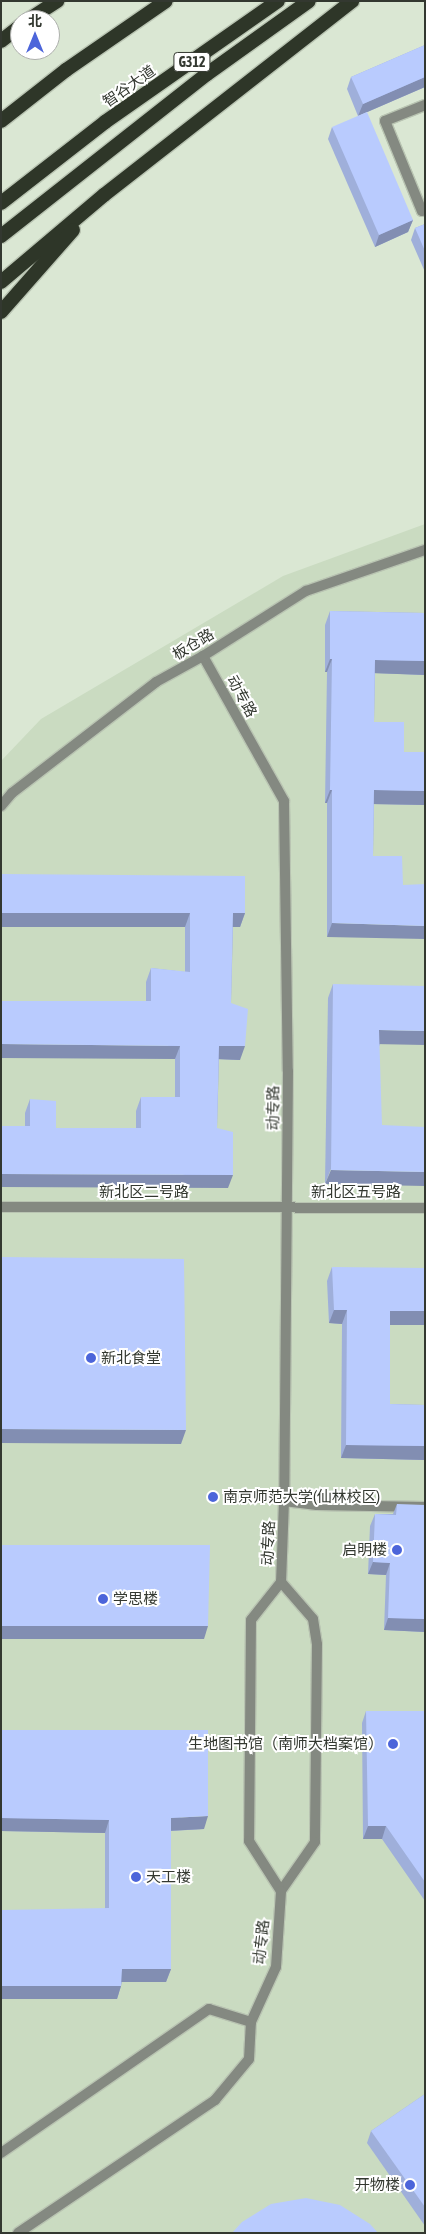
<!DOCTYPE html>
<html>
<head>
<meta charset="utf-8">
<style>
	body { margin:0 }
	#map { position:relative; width:426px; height:2234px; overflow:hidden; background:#dae7d3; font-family:"Asap Condensed","Noto Sans SC",sans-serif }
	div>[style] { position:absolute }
	.built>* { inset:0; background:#cadbc1 }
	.roads { filter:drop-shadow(1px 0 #b9c4b2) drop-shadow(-1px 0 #b9c4b2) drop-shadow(0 1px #b9c4b2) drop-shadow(0 -1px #b9c4b2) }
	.service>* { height:10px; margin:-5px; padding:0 5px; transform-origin:5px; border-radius:5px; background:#848981 }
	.minor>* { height:10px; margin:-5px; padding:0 5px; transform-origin:5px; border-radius:5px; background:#848981 }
	.trunk>* { height:14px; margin:-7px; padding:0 7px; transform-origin:7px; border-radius:7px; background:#2e3628 }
	.wall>* { inset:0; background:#9fafda }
	.shaded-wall>* { inset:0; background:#828eb2 }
	.building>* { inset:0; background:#b9cbfe }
	.dots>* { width:14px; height:14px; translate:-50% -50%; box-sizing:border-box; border:2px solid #fff; border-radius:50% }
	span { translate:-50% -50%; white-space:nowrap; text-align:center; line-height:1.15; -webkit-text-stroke:4px #fff; paint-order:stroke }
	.shield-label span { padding:1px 4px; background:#fff; border:1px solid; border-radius:4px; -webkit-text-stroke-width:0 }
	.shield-label { font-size:14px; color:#333830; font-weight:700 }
	.street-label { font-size:15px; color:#333830 }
	.poi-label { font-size:15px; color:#333830 }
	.left { translate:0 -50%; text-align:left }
	.right { translate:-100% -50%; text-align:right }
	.frame { position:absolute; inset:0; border:2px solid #333830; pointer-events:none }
	.north { position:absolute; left:10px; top:10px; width:50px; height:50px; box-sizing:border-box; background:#fff; border:1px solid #adafac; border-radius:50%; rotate:0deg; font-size:14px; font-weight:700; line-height:20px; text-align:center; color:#333830 }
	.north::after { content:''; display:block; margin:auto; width:18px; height:22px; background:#4c65da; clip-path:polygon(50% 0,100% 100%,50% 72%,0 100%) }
</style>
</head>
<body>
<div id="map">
	<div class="built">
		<i style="clip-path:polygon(425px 524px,425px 2233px,1px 2233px,1px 761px,41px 719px,283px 576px)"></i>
	</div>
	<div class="roads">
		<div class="service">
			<i style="left:425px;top:105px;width:43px;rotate:158.2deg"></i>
			<i style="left:385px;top:121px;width:97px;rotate:67.7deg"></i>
			<i style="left:422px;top:211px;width:3px;rotate:-18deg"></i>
		</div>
		<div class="minor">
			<i style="left:203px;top:656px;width:166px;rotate:60.8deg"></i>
			<i style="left:284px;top:801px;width:270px;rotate:89.2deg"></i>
			<i style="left:288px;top:1071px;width:430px;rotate:90.5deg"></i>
			<i style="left:284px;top:1501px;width:81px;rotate:92.1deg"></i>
			<i style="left:1px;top:806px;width:17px;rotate:-50deg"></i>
			<i style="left:12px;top:793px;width:182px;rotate:-37.6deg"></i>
			<i style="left:156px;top:682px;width:54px;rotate:-29deg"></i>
			<i style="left:203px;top:656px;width:122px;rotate:-32.3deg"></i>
			<i style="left:306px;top:591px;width:126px;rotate:-19deg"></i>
			<i style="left:1px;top:1207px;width:424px;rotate:0.1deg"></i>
			<i style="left:284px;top:1501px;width:33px;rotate:7deg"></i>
			<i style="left:317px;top:1505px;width:108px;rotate:1.1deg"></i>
			<i style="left:281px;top:1582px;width:49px;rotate:49.1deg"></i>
			<i style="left:313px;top:1619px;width:25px;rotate:81deg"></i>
			<i style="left:317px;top:1644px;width:198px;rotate:90.6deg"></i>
			<i style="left:315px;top:1842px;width:60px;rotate:124.8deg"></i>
			<i style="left:281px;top:1582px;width:48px;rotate:128.3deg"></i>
			<i style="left:251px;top:1620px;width:221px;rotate:90.5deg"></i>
			<i style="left:249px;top:1841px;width:59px;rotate:57.4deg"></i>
			<i style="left:1px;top:2153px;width:253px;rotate:-34.7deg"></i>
			<i style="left:209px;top:2009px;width:44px;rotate:17.2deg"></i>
			<i style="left:18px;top:2233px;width:238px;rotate:-34deg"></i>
			<i style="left:215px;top:2100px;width:53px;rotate:-50.3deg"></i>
			<i style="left:249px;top:2059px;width:37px;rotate:-87deg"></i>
			<i style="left:251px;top:2022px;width:60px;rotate:-65.6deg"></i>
			<i style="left:276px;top:1967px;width:76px;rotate:-86.2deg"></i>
		</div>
		<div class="trunk">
			<i style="left:28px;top:20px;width:35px;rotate:-33deg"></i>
			<i style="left:1px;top:41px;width:24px;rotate:-38deg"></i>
			<i style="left:1px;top:121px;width:83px;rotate:-38.1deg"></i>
			<i style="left:66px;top:70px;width:121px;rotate:-34.6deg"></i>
			<i style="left:1px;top:203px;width:132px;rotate:-37.9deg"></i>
			<i style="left:105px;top:122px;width:211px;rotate:-35deg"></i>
			<i style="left:1px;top:236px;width:262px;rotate:-38.2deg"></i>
			<i style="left:207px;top:74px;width:125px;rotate:-35.6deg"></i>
			<i style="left:1px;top:282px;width:135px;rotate:-40.2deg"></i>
			<i style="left:104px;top:195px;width:315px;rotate:-38deg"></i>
			<i style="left:1px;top:312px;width:109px;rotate:-48.7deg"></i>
		</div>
	</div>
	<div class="wall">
		<i style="clip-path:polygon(425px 45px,425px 87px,358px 116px,347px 89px,351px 77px)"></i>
		<i style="clip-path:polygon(332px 127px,413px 220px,408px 232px,375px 247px,328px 139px)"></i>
		<i style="clip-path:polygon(425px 224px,425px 272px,411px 240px,415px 228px)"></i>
		<i style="clip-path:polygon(330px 611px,425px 613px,425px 675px,375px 673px,374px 722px,404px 752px,425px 752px,425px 805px,374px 804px,373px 856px,327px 937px,327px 803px,325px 803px,327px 672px,325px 672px,325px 625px)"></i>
		<i style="clip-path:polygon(1px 874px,245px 913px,240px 927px,233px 927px,231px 1003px,240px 1060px,219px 1059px,217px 1128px,228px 1188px,25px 1126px,25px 1113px,30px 1099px,56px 1128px,136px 1128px,136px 1111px,141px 1097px,175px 1097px,175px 1059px,146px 1001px,146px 982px,151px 968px,185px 972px,185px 927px,1px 927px)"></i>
		<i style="clip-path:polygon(333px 984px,380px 1044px,325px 1184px,328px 998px)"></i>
		<i style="clip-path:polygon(332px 1267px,390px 1325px,390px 1404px,425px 1405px,425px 1460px,341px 1458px,342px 1324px,329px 1323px,327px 1281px)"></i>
		<i style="clip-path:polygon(397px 1504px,425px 1632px,384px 1630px,386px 1575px,368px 1574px,370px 1526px,375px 1514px,393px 1514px)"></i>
		<i style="clip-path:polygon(366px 1711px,425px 1711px,425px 1901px,382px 1839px,363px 1839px,362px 1723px)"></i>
		<i style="clip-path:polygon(1px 1730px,204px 1829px,171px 1831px,171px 1969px,166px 1982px,122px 1982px,121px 1986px,117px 1999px,105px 1908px,105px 1833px,1px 1831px)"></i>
		<i style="clip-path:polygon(425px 2094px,425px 2226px,367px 2143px,371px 2131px)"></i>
	</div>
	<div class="shaded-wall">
		<i style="clip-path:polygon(425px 77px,425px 87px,358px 116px,363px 104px)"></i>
		<i style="clip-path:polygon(413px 220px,408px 232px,375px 247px,379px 235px)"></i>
		<i style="clip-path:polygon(330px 659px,332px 659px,327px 672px,325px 672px)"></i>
		<i style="clip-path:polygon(375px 660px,425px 661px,425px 675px,370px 673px)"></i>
		<i style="clip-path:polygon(330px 790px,332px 790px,327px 803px,325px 803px)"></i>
		<i style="clip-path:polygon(374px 790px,425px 791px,425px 805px,369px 804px)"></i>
		<i style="clip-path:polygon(1px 913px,190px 913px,185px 927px,1px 927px)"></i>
		<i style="clip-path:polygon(233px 913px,245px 913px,240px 927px,229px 927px)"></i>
		<i style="clip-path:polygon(332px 923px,425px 926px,425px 939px,327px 937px)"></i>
		<i style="clip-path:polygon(379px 1030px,425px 1031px,425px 1045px,374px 1044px)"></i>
		<i style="clip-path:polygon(1px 1044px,180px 1046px,175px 1059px,1px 1058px)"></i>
		<i style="clip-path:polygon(219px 1046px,245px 1046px,240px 1060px,214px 1059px)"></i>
		<i style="clip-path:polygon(331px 1170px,425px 1172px,425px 1186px,325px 1184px)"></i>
		<i style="clip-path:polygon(1px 1174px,233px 1175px,228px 1188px,1px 1187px)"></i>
		<i style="clip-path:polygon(334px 1310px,347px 1310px,342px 1324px,329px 1323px)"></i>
		<i style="clip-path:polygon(390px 1311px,425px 1311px,425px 1325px,384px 1325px)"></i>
		<i style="clip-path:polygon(1px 1429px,186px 1430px,181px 1444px,1px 1443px)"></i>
		<i style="clip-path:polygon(346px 1445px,425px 1446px,425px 1460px,341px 1458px)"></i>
		<i style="clip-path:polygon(373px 1562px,390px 1563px,386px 1575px,368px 1574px)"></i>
		<i style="clip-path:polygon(388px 1618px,425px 1619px,425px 1632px,384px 1630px)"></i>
		<i style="clip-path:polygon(1px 1626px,208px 1626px,204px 1639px,1px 1639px)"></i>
		<i style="clip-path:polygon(208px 1816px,204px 1829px,166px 1831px,171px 1818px)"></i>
		<i style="clip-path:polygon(1px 1818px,109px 1820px,105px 1833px,1px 1831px)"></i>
		<i style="clip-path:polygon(368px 1826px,386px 1826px,382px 1839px,363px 1839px)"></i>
		<i style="clip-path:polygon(122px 1969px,171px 1969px,166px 1982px,117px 1982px)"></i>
		<i style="clip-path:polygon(1px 1986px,121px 1986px,117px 1999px,1px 1999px)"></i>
	</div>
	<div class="building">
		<i style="clip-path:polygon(425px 45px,425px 77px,363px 104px,351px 77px)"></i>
		<i style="clip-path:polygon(367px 112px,413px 220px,379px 235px,332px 127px)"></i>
		<i style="clip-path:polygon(425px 224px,425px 251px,415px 228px)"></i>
		<i style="clip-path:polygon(330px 611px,425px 613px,425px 661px,375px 660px,374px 722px,404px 722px,404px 752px,425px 752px,425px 791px,374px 790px,373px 856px,402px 856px,403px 885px,425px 884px,425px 926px,332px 923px,332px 790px,330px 790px,332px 659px,330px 659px)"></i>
		<i style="clip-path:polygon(1px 874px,245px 876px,245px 913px,233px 913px,231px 1003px,248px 1009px,245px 1046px,219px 1046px,217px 1128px,233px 1132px,233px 1175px,1px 1174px,1px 1126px,30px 1126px,30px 1099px,56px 1101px,56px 1128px,141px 1128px,141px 1097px,180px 1097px,180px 1046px,1px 1044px,1px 1001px,151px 1001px,151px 968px,190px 972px,190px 913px,1px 913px)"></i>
		<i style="clip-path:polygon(333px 984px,425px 986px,425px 1031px,379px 1030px,382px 1125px,425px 1127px,425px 1172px,331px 1170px)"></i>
		<i style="clip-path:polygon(1px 1257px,184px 1259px,186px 1430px,1px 1429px)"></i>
		<i style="clip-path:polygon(332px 1267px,425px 1268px,425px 1311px,390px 1311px,390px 1404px,425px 1405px,425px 1446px,346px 1445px,347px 1310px,334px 1310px)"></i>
		<i style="clip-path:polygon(397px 1504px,425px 1505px,425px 1619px,388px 1618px,390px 1563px,373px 1562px,375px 1514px,396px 1515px)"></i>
		<i style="clip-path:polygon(1px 1545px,210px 1545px,208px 1626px,1px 1626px)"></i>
		<i style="clip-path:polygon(366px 1711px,425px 1711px,425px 1882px,386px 1826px,368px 1826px)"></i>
		<i style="clip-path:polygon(1px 1730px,208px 1730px,208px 1816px,171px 1818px,171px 1969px,122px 1969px,121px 1986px,1px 1986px,1px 1910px,109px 1908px,109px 1820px,1px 1818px)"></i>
		<i style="clip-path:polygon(425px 2094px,425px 2207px,371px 2131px)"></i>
		<i style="clip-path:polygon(306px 2198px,340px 2205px,370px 2224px,378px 2233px,232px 2233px,242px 2222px,271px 2204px)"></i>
	</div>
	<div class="dots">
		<i style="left:91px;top:1358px;background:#4c65da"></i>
		<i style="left:213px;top:1497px;background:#4c65da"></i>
		<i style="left:397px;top:1550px;background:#4c65da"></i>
		<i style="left:103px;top:1599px;background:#4c65da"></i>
		<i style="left:393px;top:1744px;background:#4c65da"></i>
		<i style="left:136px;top:1877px;background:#4c65da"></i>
		<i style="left:410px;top:2185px;background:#4c65da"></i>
	</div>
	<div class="shield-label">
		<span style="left:192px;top:62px">G312</span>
	</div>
	<div class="street-label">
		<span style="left:129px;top:86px;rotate:-35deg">智谷大道</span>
		<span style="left:193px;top:644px;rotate:-31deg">板仓路</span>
		<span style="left:242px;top:696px;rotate:61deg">动专路</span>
		<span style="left:273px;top:1108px;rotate:-90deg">动专路</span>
		<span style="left:144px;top:1192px">新北区二号路</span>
		<span style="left:356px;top:1192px">新北区五号路</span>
		<span style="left:268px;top:1543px;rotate:-88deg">动专路</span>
		<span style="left:261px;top:1942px;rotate:-84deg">动专路</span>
	</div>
	<div class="poi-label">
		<span class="left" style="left:101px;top:1358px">新北食堂</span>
		<span class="left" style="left:223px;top:1497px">南京师范大学(仙林校区)</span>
		<span class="right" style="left:387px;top:1550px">启明楼</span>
		<span class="left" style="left:113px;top:1599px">学思楼</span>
		<span class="right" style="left:383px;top:1744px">生地图书馆（南师大档案馆）</span>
		<span class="left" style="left:146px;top:1877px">天工楼</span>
		<span class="right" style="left:400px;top:2185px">开物楼</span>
	</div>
	<div class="frame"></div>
	<div class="north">北</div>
</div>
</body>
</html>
